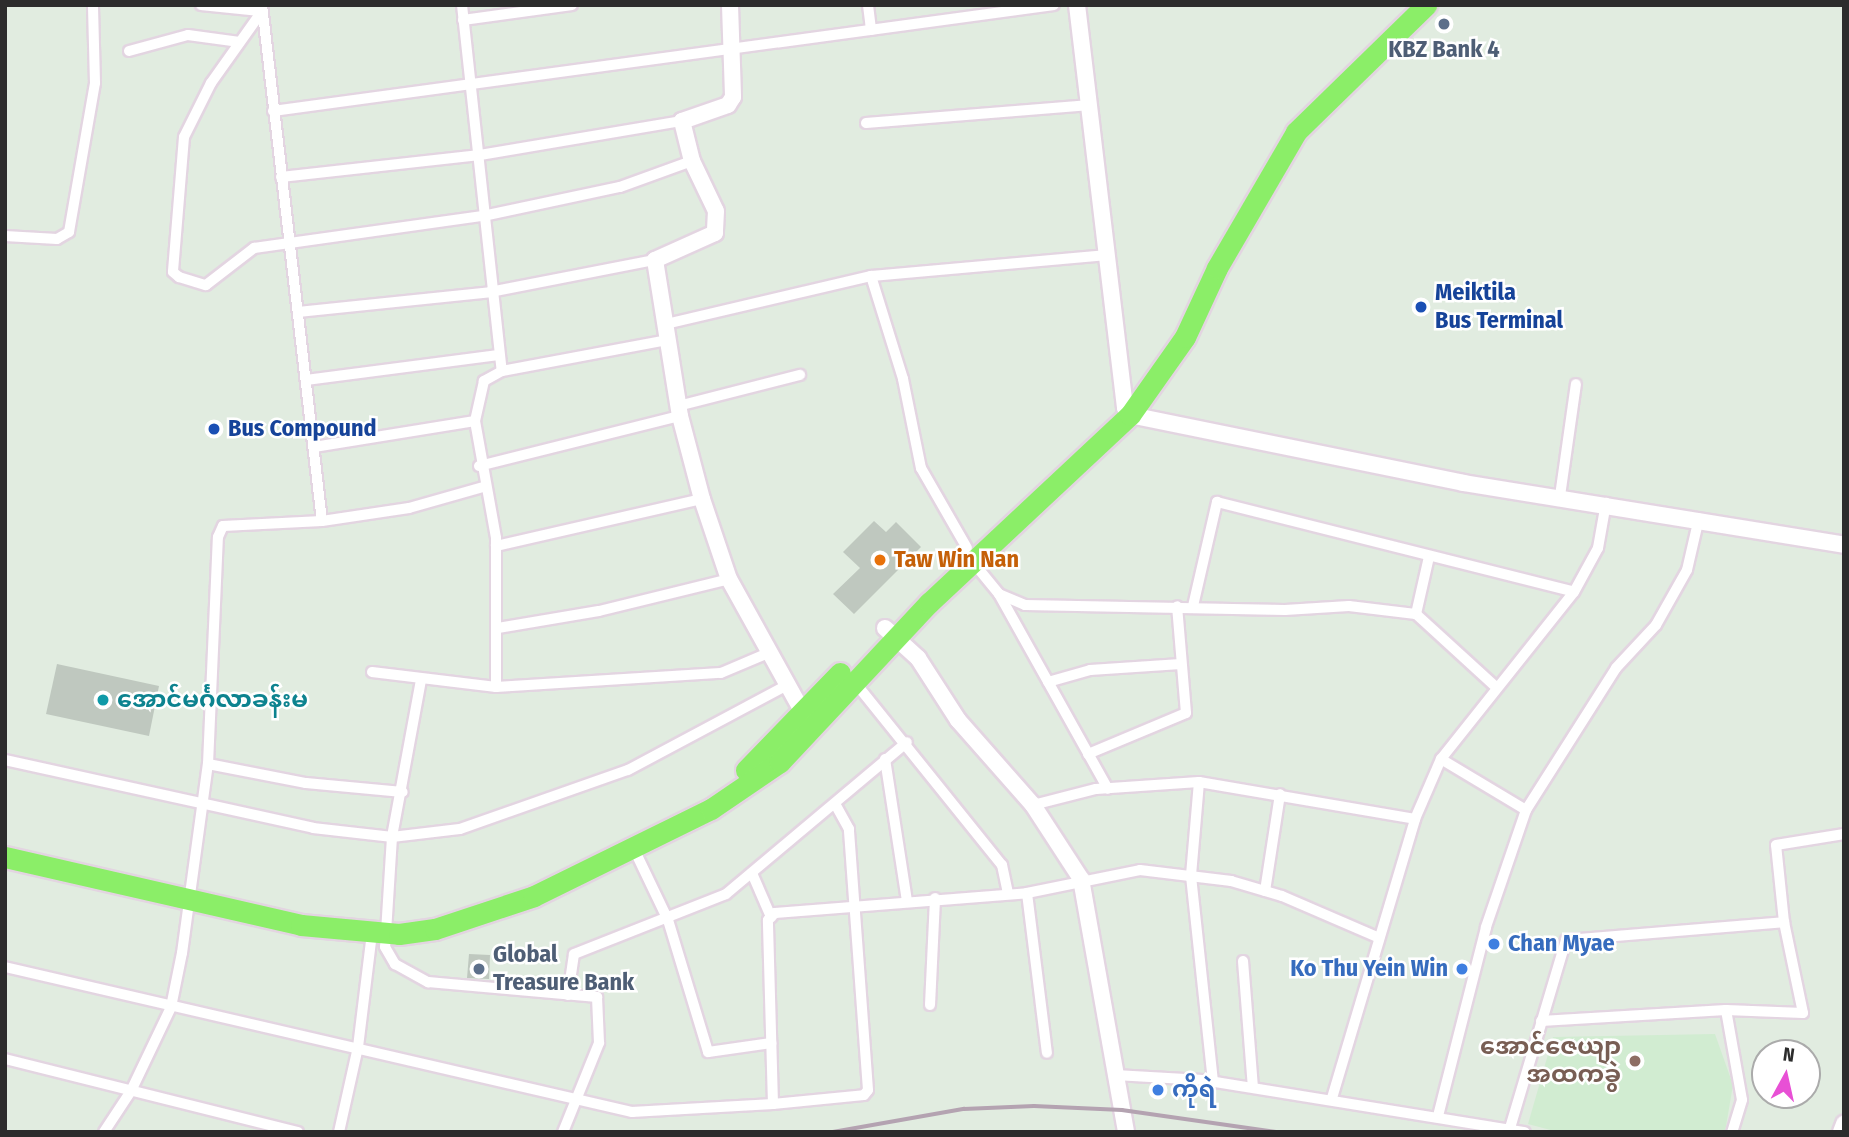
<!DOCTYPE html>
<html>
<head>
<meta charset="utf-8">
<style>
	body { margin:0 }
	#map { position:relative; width:1849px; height:1137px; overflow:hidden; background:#e1ece0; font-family:"Fira Sans Condensed","Noto Sans Myanmar",sans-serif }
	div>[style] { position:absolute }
	.education>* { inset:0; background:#d1ecd1 }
	.building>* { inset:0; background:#bfc8bf }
	.roads { filter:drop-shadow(2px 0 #e3d5e1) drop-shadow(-2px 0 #e3d5e1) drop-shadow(0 2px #e3d5e1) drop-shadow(0 -2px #e3d5e1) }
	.street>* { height:10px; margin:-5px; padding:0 5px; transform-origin:5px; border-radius:5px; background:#fff }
	.secondary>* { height:16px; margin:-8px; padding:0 8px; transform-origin:8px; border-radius:8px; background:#fff }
	.highway>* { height:21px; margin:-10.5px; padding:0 10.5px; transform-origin:10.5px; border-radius:10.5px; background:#8bee68 }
	.rail>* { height:3.5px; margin:-1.75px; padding:0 1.75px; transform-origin:1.75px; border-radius:1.75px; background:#b4a3b1 }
	.dots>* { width:19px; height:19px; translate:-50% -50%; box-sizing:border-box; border:4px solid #fff; border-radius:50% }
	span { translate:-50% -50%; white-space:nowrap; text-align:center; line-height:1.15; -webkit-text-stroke:5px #fff; paint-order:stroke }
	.service-label { font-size:24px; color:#4e5e75; font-weight:700 }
	.left { translate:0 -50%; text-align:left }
	.transit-label { font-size:24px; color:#164399; font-weight:700 }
	.food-label { font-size:24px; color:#c56008; font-weight:700 }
	.culture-label { font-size:24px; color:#0d838f; font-weight:700 }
	.shop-label { font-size:24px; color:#366cbe; font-weight:700 }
	.right { translate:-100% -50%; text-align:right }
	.education-label { font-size:24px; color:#785e54; font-weight:700 }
	.frame { position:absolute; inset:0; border:7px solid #2c2c2c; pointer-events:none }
	.north { position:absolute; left:1751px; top:1039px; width:70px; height:70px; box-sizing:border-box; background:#fff; border:2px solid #ababab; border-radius:50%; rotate:8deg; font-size:19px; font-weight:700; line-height:28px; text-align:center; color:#2c2c2c }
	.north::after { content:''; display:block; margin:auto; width:24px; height:32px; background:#e850d5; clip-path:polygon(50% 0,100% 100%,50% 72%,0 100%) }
</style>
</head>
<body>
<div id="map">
	<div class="education">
		<i style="clip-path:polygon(1715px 1034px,1733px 1085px,1725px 1132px,1558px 1132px,1528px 1124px,1553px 1037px)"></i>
	</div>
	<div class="building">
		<i style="clip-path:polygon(874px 521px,886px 532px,896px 522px,921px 547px,854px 614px,833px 594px,860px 568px,843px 552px)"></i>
		<i style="clip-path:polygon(57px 664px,159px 686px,149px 736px,46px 714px)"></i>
		<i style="clip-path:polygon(469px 954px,490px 955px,489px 979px,467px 978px)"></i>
	</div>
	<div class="roads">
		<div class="street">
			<i style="left:201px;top:5px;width:59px;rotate:5.8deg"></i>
			<i style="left:262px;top:5px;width:519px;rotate:83.37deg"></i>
			<i style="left:462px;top:5px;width:368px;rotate:83.8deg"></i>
			<i style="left:502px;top:371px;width:21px;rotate:151deg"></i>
			<i style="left:484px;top:381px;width:41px;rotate:102.7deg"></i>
			<i style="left:475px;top:421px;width:119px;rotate:79.8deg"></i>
			<i style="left:496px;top:538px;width:149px;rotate:90deg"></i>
			<i style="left:868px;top:5px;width:25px;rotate:83deg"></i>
			<i style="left:260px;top:14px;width:85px;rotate:125.4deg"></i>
			<i style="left:211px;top:83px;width:60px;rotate:116.6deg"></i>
			<i style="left:184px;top:137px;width:135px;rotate:94.7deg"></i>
			<i style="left:173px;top:272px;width:8px;rotate:40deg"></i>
			<i style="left:179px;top:277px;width:28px;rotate:17deg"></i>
			<i style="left:206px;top:285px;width:61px;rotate:-37.6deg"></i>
			<i style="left:254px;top:248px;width:231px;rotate:-8deg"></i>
			<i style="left:483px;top:216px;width:140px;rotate:-12deg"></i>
			<i style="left:620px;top:187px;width:77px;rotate:-19.9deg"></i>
			<i style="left:463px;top:20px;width:110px;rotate:-7.8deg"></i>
			<i style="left:129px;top:51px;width:61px;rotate:-15.2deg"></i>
			<i style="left:188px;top:35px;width:52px;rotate:7.7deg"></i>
			<i style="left:273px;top:111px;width:788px;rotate:-7.73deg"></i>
			<i style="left:866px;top:123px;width:225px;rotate:-4.6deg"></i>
			<i style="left:281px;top:177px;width:200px;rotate:-6.3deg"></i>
			<i style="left:480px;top:155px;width:205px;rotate:-9.6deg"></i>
			<i style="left:5px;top:236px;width:52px;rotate:3.3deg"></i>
			<i style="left:57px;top:239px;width:14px;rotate:-30deg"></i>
			<i style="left:69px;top:232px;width:151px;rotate:-80.1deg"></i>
			<i style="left:95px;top:83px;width:78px;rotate:-91.5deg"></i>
			<i style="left:871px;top:276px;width:108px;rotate:72.7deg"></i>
			<i style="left:903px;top:379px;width:91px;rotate:78.6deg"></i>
			<i style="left:921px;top:468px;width:92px;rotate:60.1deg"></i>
			<i style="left:298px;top:312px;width:193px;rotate:-5.9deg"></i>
			<i style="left:490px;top:292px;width:168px;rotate:-11deg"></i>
			<i style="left:666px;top:324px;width:211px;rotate:-13.2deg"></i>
			<i style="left:871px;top:276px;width:238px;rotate:-5.1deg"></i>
			<i style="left:502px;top:371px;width:169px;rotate:-10.6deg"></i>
			<i style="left:306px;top:380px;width:194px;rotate:-7.4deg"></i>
			<i style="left:678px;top:406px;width:126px;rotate:-14.3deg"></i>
			<i style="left:314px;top:447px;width:163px;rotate:-9.2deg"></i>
			<i style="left:479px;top:466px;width:207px;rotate:-14deg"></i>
			<i style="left:1560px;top:496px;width:113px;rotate:-81.9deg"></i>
			<i style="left:496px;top:546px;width:211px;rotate:-12.9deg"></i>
			<i style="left:972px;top:561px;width:43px;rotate:50.7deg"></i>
			<i style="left:999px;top:594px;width:28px;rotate:23deg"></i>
			<i style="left:1025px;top:605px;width:260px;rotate:1.1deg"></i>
			<i style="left:1285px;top:610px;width:64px;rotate:-3.6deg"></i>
			<i style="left:1349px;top:606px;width:67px;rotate:6.8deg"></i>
			<i style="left:1416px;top:614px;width:108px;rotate:42.4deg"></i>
			<i style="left:999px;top:594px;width:223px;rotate:60.8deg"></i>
			<i style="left:1193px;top:606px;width:107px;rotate:-77deg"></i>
			<i style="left:1217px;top:502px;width:368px;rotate:14.1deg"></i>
			<i style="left:1416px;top:614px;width:58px;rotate:-77.2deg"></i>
			<i style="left:498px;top:628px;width:102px;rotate:-9.6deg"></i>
			<i style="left:599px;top:611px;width:134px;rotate:-13.8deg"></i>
			<i style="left:372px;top:672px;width:125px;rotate:6.9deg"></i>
			<i style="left:496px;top:687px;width:225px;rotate:-3.6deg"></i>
			<i style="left:721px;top:673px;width:49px;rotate:-22.9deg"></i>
			<i style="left:421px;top:680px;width:160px;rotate:100.5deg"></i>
			<i style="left:392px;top:837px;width:110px;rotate:93.6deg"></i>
			<i style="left:385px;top:947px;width:20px;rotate:60deg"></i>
			<i style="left:395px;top:964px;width:38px;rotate:29deg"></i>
			<i style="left:428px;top:982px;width:170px;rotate:5.1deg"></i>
			<i style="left:597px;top:997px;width:46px;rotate:87.5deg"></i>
			<i style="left:599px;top:1043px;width:96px;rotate:112deg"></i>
			<i style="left:853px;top:680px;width:238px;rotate:51.2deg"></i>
			<i style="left:1002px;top:865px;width:29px;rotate:78deg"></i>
			<i style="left:1048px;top:682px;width:44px;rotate:-15.9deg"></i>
			<i style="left:1090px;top:670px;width:91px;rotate:-3.8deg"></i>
			<i style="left:1088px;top:754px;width:106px;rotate:-22.7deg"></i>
			<i style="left:1186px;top:713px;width:107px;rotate:-94.8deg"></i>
			<i style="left:885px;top:759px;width:144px;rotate:81.2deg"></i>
			<i style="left:1441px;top:759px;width:99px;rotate:31deg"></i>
			<i style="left:5px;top:760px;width:315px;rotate:12.4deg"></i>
			<i style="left:313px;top:828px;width:80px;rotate:6.5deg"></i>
			<i style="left:392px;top:837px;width:68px;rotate:-6.7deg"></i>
			<i style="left:460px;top:829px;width:178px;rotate:-19.4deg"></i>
			<i style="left:628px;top:770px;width:178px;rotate:-28.1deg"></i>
			<i style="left:208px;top:764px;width:100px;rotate:11deg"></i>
			<i style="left:306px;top:783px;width:97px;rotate:5.3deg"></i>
			<i style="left:1199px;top:782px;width:94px;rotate:94.9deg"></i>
			<i style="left:1191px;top:876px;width:206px;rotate:83.9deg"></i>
			<i style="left:1033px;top:805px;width:65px;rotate:-14.3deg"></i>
			<i style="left:1096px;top:789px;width:103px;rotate:-3.9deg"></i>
			<i style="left:1199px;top:782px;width:219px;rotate:9.7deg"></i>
			<i style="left:634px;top:849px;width:79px;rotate:64.4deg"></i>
			<i style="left:668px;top:920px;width:138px;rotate:73.1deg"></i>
			<i style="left:708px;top:1052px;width:64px;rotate:-8.1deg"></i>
			<i style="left:752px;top:873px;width:48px;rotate:66.6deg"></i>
			<i style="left:1265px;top:891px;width:98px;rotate:-81.2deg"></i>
			<i style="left:1027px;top:893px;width:161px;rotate:82.9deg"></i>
			<i style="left:1243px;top:961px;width:126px;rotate:85.5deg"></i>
			<i style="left:5px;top:967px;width:644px;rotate:13.02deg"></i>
			<i style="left:632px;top:1112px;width:141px;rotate:-3.2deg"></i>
			<i style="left:773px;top:1104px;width:184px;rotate:-91.6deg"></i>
			<i style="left:768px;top:920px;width:10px;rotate:-45deg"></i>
			<i style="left:775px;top:913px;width:253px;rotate:-4.5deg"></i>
			<i style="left:1027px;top:893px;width:115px;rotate:-11.5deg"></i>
			<i style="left:1140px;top:870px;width:92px;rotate:6.9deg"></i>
			<i style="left:1231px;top:881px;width:53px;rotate:16.4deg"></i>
			<i style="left:1282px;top:896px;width:103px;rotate:23.3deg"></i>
			<i style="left:568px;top:995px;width:41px;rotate:-81.7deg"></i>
			<i style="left:574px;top:954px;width:163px;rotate:-21.5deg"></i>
			<i style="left:726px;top:894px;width:236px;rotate:-40deg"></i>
			<i style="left:930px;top:1005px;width:107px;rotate:-87.3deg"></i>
			<i style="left:1726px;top:1010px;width:91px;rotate:79.9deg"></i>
			<i style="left:1742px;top:1100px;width:34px;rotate:107deg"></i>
			<i style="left:1541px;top:1021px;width:185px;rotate:-3.4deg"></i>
			<i style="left:1726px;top:1010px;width:77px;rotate:2.2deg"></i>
			<i style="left:1803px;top:1013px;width:93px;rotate:-101.8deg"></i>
			<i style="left:1784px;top:922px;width:77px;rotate:-95.9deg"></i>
			<i style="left:1776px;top:845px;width:69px;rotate:-9.2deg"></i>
			<i style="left:5px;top:1059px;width:302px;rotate:14deg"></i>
			<i style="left:1115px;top:1075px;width:88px;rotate:3.3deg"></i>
			<i style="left:1203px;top:1080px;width:326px;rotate:9.2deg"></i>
			<i style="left:1332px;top:1098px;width:291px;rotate:-73.4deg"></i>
			<i style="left:1415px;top:819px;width:65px;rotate:-66.6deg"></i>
			<i style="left:1441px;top:759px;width:213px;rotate:-51.5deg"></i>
			<i style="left:1574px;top:592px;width:50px;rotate:-61.4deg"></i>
			<i style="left:1598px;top:548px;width:46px;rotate:-79.9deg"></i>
			<i style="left:773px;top:1104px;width:91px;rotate:-5.6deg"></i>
			<i style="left:864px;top:1095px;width:6px;rotate:-51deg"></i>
			<i style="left:868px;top:1090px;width:262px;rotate:-94.2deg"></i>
			<i style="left:849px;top:829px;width:26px;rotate:-119deg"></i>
			<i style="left:1438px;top:1116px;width:195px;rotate:-75.7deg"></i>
			<i style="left:1486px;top:927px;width:124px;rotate:-71.1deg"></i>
			<i style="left:1526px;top:810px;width:168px;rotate:-57.6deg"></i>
			<i style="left:1616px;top:668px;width:59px;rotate:-47.1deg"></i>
			<i style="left:1656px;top:625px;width:63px;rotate:-60.6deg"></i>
			<i style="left:1687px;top:570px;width:53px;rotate:-77deg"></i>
			<i style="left:1510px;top:1128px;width:196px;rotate:-73.4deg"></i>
			<i style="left:1566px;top:940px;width:219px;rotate:-4.7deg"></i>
			<i style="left:104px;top:1132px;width:49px;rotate:-56.6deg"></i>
			<i style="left:131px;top:1091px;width:93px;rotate:-64.5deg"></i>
			<i style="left:171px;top:1007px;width:55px;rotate:-78.5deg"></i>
			<i style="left:182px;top:953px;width:191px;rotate:-82.2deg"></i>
			<i style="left:208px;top:764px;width:227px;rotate:-87.5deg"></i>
			<i style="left:218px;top:537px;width:12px;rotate:-66deg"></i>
			<i style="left:223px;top:526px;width:99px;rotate:-2.9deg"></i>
			<i style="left:322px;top:521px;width:88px;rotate:-8.5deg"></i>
			<i style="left:409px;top:508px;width:77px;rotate:-15.8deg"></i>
			<i style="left:339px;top:1132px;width:87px;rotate:-77.4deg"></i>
			<i style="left:358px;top:1047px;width:115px;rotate:-83deg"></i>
		</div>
		<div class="secondary">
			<i style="left:730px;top:5px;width:92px;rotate:88.1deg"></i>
			<i style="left:733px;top:97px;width:9px;rotate:122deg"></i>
			<i style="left:728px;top:105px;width:49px;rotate:160.8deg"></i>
			<i style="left:682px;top:121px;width:41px;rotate:76deg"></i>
			<i style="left:692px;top:161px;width:55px;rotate:64.4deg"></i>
			<i style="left:716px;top:211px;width:22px;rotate:93deg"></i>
			<i style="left:715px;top:233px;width:66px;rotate:155.8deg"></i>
			<i style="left:655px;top:260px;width:158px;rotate:80.9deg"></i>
			<i style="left:680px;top:416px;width:86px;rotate:75.2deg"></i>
			<i style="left:702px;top:499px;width:84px;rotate:71.4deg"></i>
			<i style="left:729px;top:579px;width:161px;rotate:61deg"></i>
			<i style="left:1077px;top:5px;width:406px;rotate:83.2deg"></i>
			<i style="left:1125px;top:408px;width:9px;rotate:54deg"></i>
			<i style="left:1130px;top:415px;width:340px;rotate:11.5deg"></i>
			<i style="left:1463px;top:483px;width:386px;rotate:9.2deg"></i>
			<i style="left:885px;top:628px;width:45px;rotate:42.3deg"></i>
			<i style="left:918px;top:658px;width:74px;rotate:57.2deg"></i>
			<i style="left:958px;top:720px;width:113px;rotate:48.6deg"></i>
			<i style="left:1033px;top:805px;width:88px;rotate:57deg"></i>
			<i style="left:1081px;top:879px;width:257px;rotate:79.9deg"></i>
			<i style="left:1841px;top:1132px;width:9px;rotate:-69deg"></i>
		</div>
		<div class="highway">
			<i style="left:746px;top:770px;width:135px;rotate:-45.9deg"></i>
			<i style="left:5px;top:857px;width:304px;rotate:12.9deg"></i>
			<i style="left:301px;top:925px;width:98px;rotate:5.2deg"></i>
			<i style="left:399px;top:934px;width:36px;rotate:-8deg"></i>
			<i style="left:435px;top:929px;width:104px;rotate:-18.4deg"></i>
			<i style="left:534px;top:896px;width:197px;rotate:-26.2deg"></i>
			<i style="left:711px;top:809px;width:83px;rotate:-34.3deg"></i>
			<i style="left:780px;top:762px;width:218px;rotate:-46.9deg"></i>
			<i style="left:929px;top:603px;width:275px;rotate:-43.1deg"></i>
			<i style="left:1130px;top:415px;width:95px;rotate:-54.8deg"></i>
			<i style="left:1185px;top:337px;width:76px;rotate:-65.1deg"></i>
			<i style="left:1217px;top:268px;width:157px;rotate:-59.8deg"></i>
			<i style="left:1296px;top:132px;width:182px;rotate:-44.3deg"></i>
		</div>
	</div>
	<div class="rail">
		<i style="left:833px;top:1132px;width:133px;rotate:-10deg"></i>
		<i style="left:964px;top:1109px;width:70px;rotate:-2.5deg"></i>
		<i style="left:1034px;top:1106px;width:88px;rotate:2.6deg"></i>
		<i style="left:1122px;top:1110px;width:157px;rotate:8.1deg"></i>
	</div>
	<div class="dots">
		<i style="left:1444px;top:24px;background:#5c6f8a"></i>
		<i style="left:1421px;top:307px;background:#1a4fb4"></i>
		<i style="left:214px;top:429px;background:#1a4fb4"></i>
		<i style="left:880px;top:560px;background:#e8710a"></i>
		<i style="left:103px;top:700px;background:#0f9aa8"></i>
		<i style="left:1494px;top:944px;background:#3f7fe0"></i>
		<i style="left:479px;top:969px;background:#5c6f8a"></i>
		<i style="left:1462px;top:969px;background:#3f7fe0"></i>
		<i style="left:1635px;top:1061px;background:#8d6e63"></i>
		<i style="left:1158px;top:1090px;background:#3f7fe0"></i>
	</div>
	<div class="service-label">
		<span style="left:1444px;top:50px">KBZ Bank 4</span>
		<span class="left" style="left:493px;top:969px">Global<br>Treasure Bank</span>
	</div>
	<div class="transit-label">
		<span class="left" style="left:1435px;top:307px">Meiktila<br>Bus Terminal</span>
		<span class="left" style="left:228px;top:429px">Bus Compound</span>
	</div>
	<div class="food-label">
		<span class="left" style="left:894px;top:560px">Taw Win Nan</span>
	</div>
	<div class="culture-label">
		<span class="left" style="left:117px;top:700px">အောင်မင်္ဂလာခန်းမ</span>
	</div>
	<div class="shop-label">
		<span class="left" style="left:1508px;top:944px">Chan Myae</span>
		<span class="right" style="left:1448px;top:969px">Ko Thu Yein Win</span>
		<span class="left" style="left:1172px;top:1090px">ကိုရဲ</span>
	</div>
	<div class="education-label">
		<span class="right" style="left:1621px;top:1061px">အောင်ဇေယျာ<br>အထကခွဲ</span>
	</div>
	<div class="frame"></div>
	<div class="north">N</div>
</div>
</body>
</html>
